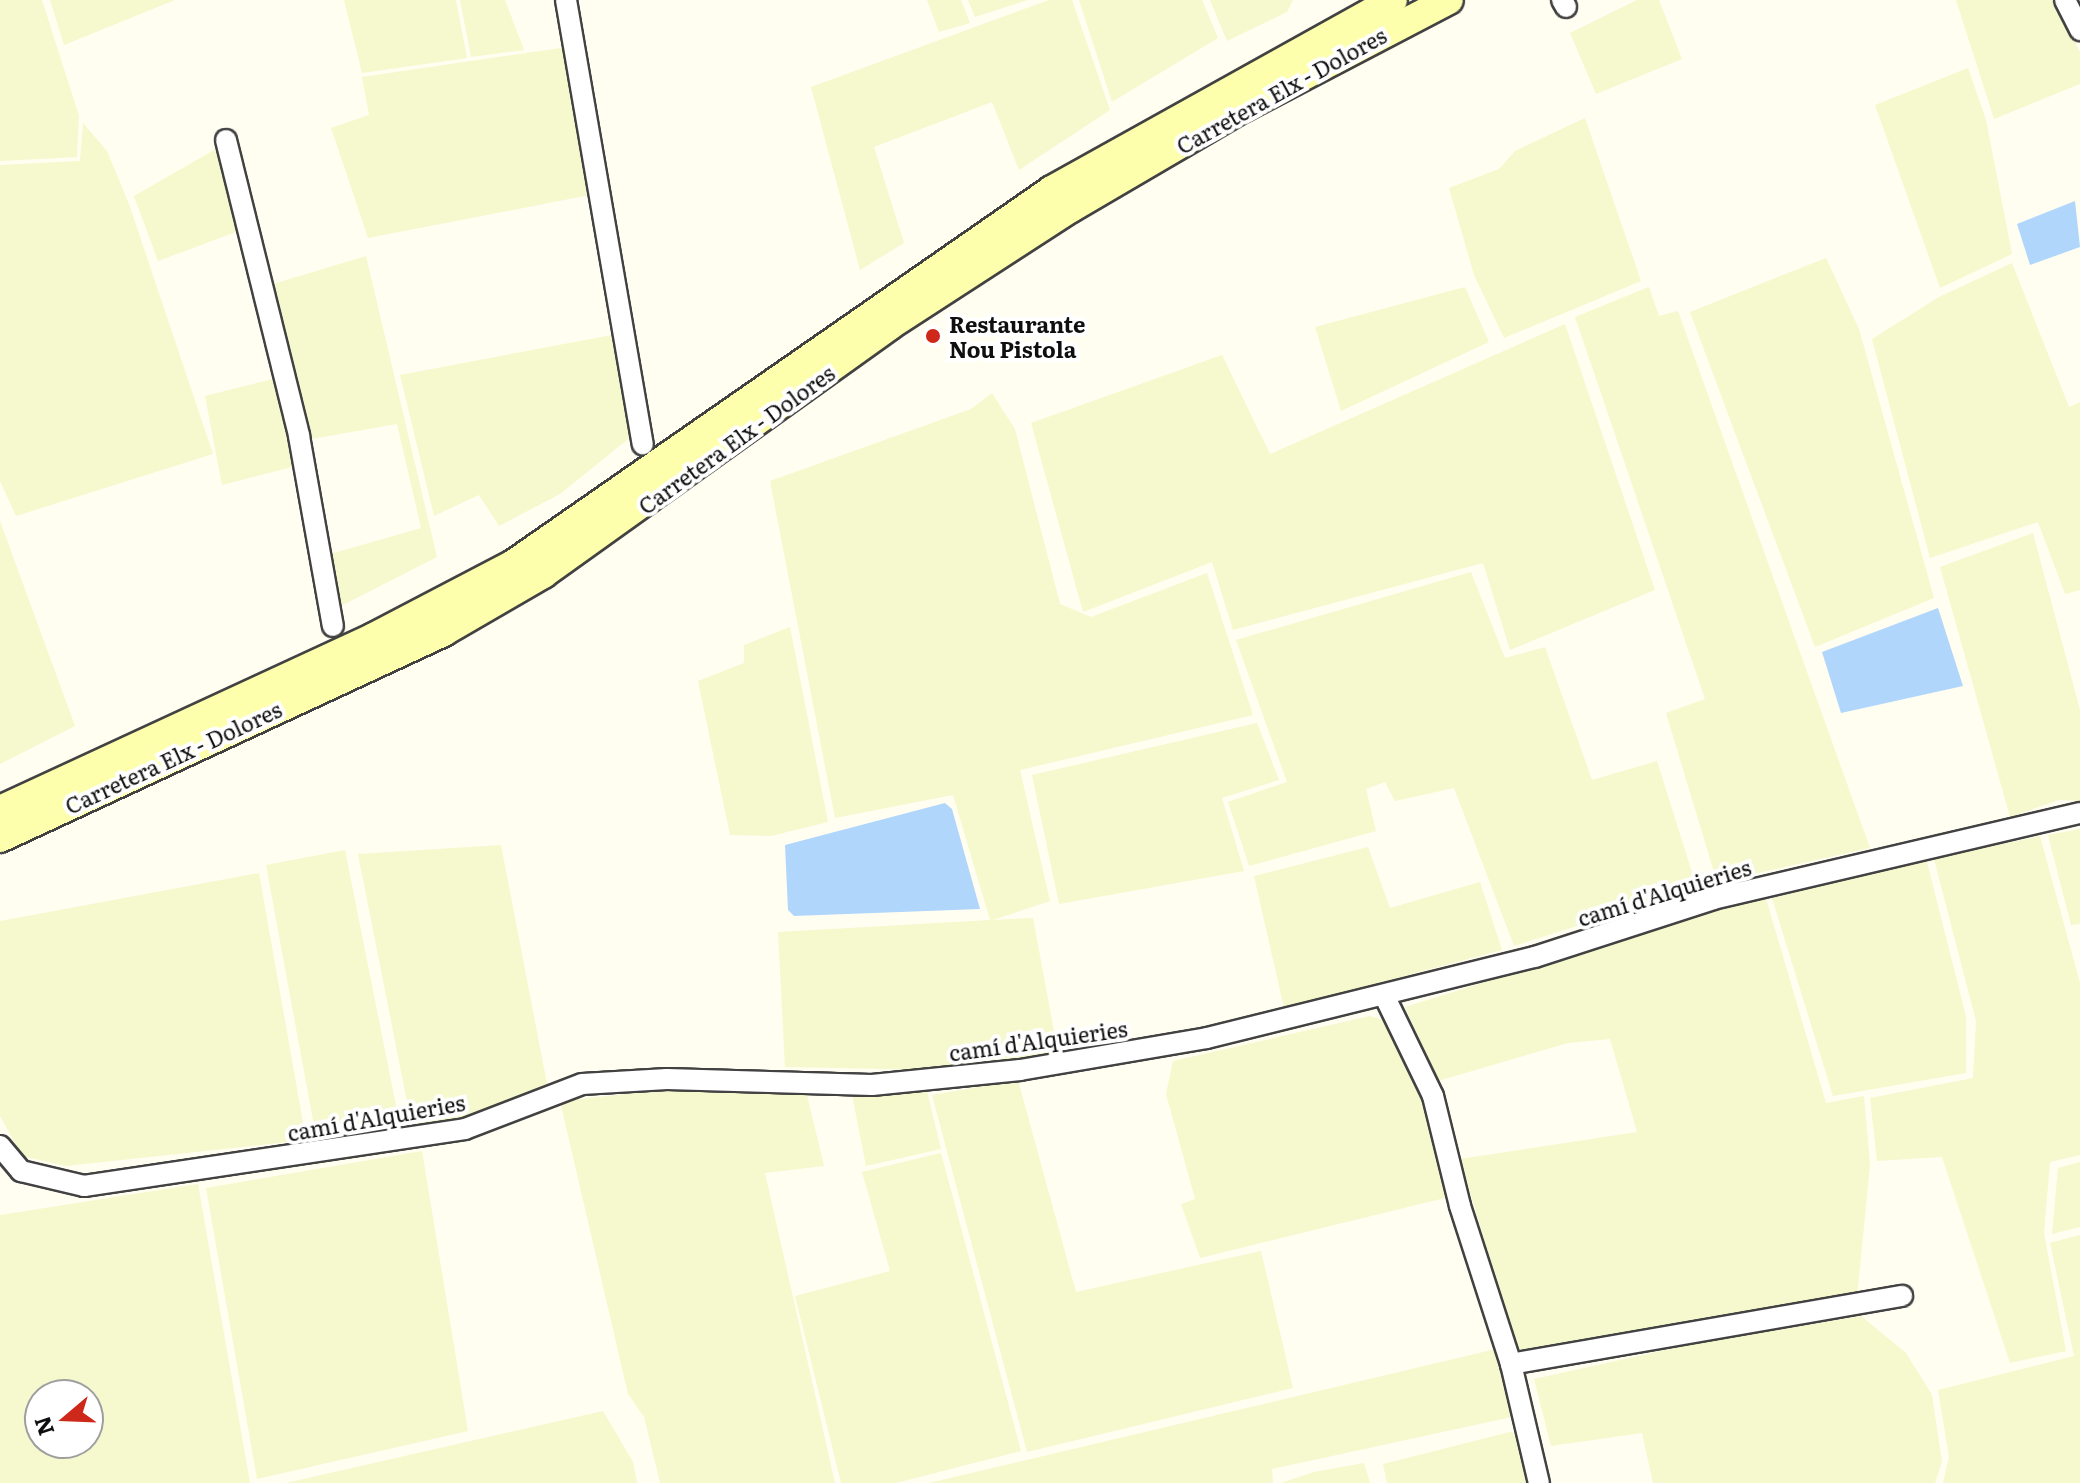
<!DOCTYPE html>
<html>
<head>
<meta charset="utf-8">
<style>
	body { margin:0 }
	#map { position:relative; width:2080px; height:1483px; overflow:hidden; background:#fffef1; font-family:Literata,serif }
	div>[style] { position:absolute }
	.farmland>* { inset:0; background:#f6f8ce }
	.water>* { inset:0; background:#b0d6fc }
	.roads { filter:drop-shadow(2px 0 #424242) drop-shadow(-2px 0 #424242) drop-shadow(0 2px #424242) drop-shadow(0 -2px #424242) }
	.street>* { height:20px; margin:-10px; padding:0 10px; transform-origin:10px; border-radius:10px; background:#fff }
	.secondary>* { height:28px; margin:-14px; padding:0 14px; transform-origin:14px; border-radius:14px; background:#fdffac }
	.dots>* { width:22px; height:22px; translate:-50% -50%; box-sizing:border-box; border:4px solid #fff; border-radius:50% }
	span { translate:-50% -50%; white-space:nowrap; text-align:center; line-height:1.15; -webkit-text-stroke:8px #fff; paint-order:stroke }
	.street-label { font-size:22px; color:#0f0f0f }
	.poi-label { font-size:22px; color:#0f0f0f; font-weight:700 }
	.left { translate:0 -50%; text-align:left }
	.north { position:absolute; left:24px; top:1379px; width:80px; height:80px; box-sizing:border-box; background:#fff; border:2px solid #9f9f9f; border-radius:50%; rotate:251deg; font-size:22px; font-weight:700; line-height:32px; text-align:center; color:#0f0f0f }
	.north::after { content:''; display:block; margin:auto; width:28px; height:36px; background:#cd2819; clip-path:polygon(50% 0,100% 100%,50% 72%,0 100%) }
</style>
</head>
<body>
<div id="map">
	<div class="farmland">
		<i style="clip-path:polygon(0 0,42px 0,79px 116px,77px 157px,0 161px)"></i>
		<i style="clip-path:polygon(50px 0,175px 0,64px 45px)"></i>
		<i style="clip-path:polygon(344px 0,456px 0,467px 58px,362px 73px)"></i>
		<i style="clip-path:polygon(460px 0,505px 0,524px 50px,471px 57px)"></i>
		<i style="clip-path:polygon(927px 0,961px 0,970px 23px,939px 32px)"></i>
		<i style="clip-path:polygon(968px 0,1028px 0,975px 17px)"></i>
		<i style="clip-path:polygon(1049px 0,1072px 0,1110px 110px,1019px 170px,992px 102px,874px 147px,904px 243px,860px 270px,811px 87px)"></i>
		<i style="clip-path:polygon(1079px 0,1202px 0,1218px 38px,1112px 102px)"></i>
		<i style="clip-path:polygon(1210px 0,1293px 0,1287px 12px,1227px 41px)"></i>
		<i style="clip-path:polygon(1637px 0,1659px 0,1682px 59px,1596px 94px,1570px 33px)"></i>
		<i style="clip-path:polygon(1956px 0,2054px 0,2080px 52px,2080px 84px,1994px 119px)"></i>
		<i style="clip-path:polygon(567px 47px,590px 195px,368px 238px,331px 128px,369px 115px,362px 77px)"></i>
		<i style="clip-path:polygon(1968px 68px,1986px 120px,2012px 254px,1940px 288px,1875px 105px)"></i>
		<i style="clip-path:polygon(1585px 118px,1641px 281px,1504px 338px,1474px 275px,1449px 188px,1499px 169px,1515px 151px)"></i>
		<i style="clip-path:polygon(83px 123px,107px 151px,129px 204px,213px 454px,16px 516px,0 481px,0 165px,80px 161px)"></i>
		<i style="clip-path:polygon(221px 146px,244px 229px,158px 261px,134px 196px)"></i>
		<i style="clip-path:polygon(366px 256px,437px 557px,335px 609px,327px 555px,421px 528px,397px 424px,306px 440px,273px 284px)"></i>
		<i style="clip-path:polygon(1826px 258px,1859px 329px,1934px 598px,1815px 647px,1690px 312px)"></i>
		<i style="clip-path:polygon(2012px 263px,2069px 407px,2080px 402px,2080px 590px,2065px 594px,2038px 522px,1930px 558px,1872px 339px,1939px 297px)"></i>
		<i style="clip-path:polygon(1465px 287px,1489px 342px,1341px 411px,1315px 327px)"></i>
		<i style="clip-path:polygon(1649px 287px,1659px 316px,1678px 311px,1870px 848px,1717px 882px,1666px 713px,1705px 699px,1575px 317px)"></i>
		<i style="clip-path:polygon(1565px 324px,1655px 590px,1510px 650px,1483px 563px,1233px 630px,1212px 562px,1083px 612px,1031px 423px,1222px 355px,1270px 454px)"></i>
		<i style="clip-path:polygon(612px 335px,632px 436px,560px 494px,499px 526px,479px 495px,434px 516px,400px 375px)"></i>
		<i style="clip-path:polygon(281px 377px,296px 466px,222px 485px,205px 396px)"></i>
		<i style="clip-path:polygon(992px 393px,1015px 429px,1060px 604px,1091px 617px,1207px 573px,1253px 715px,1020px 770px,1050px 901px,993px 920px,1033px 918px,1058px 1053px,941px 1070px,785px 1067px,778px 932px,990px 920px,953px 795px,835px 818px,770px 481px,971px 409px)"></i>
		<i style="clip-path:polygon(0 521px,75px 726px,0 764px)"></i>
		<i style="clip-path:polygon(2033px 533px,2080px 710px,2080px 801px,2059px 800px,2010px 817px,1940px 567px)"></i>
		<i style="clip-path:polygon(1471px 572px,1505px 658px,1545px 647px,1592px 780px,1657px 761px,1697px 888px,1514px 946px,1454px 788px,1395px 801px,1385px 782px,1366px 789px,1376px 831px,1249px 866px,1228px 802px,1287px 782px,1236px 640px)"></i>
		<i style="clip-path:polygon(790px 627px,828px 822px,771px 836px,730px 835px,698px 681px,744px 663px,744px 645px)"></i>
		<i style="clip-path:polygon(1257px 723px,1279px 780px,1222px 798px,1244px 871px,1059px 904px,1032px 775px)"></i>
		<i style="clip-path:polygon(2080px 829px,2080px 924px,2071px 925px,2048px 835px)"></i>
		<i style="clip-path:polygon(2040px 836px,2080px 983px,2080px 1155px,2050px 1162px,2044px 1233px,2066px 1351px,2010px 1363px,1942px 1157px,1877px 1161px,1870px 1098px,1973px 1078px,1976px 1021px,1934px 859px)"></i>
		<i style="clip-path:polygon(501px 845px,547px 1084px,466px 1119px,412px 1127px,358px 854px)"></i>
		<i style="clip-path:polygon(1368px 847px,1390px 908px,1480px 882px,1502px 950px,1284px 1008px,1254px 876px)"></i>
		<i style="clip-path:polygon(345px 850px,400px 1126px,317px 1142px,266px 865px)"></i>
		<i style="clip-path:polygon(1926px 858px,1966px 1017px,1966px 1073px,1833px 1096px,1772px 898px)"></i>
		<i style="clip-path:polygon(259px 873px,306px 1140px,66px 1166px,22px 1156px,0 1116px,0 921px)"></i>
		<i style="clip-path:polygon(1765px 895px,1826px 1103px,1864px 1096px,1870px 1164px,1857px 1298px,1518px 1353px,1460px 1159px,1637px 1132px,1610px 1039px,1568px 1043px,1438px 1081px,1405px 1007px)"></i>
		<i style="clip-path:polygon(1370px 1016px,1383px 1020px,1410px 1060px,1449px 1197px,1200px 1258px,1181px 1204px,1195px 1199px,1166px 1094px,1173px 1061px)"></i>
		<i style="clip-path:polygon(1018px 1080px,1076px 1292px,1261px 1251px,1293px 1388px,1027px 1452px,932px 1095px)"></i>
		<i style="clip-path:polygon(654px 1091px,806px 1091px,824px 1166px,765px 1173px,835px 1483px,660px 1483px,644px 1417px,628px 1394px,560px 1101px)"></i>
		<i style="clip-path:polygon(927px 1091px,941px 1149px,866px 1166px,852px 1095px)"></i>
		<i style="clip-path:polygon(422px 1151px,468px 1431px,257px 1479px,206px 1188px)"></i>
		<i style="clip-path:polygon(941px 1153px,1021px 1451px,896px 1483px,841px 1483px,795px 1296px,890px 1271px,862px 1172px)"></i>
		<i style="clip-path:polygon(2080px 1162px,2080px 1227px,2052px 1234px,2058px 1168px)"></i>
		<i style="clip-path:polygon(evenodd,198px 1184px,250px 1483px,0 1483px,0 1215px,198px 1184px,40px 1395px,88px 1395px,88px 1443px,40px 1443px,40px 1395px)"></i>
		<i style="clip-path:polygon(2080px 1235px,2080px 1483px,1943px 1483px,1949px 1457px,1938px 1390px,2074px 1356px,2050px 1243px)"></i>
		<i style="clip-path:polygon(1861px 1316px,1906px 1353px,1932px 1395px,1942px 1462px,1935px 1483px,1653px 1483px,1642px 1433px,1551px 1446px,1534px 1379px,1688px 1345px)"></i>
		<i style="clip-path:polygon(1496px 1349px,1512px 1417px,1272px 1469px,1273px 1483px,929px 1483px)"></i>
		<i style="clip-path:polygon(603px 1411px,633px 1462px,637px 1483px,286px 1483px)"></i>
		<i style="clip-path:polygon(1510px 1432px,1519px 1434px,1532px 1483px,1387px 1483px,1383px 1464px)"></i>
		<i style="clip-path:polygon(1364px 1463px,1370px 1483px,1281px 1483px,1314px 1472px)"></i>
	</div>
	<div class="water">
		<i style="clip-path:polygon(2075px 201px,2080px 247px,2030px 265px,2017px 224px)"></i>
		<i style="clip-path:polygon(1938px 608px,1963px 686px,1841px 713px,1822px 652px)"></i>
		<i style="clip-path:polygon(945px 803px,952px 809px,980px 909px,794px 916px,788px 910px,785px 845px)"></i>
	</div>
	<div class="roads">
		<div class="street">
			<i style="left:566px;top:0;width:451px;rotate:80.2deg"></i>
			<i style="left:1562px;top:0;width:8px;rotate:60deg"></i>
			<i style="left:2065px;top:0;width:34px;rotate:63deg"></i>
			<i style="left:226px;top:140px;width:305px;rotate:76.1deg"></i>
			<i style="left:299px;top:436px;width:193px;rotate:79.9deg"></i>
			<i style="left:1384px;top:995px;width:112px;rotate:64.1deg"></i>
			<i style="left:1433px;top:1096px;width:113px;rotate:76.2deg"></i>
			<i style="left:1460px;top:1206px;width:166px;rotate:72.1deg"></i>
			<i style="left:1511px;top:1364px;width:397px;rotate:-9.9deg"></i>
			<i style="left:0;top:1146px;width:33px;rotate:50deg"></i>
			<i style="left:21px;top:1171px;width:65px;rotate:13.4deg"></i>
			<i style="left:84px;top:1186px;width:385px;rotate:-8.5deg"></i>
			<i style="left:465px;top:1129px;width:125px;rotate:-21deg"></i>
			<i style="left:582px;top:1084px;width:85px;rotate:-3.4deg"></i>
			<i style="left:667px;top:1079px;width:205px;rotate:1.7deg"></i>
			<i style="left:872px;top:1085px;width:149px;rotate:-5.8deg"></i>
			<i style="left:1020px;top:1070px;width:190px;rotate:-9.7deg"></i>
			<i style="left:1207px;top:1038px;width:338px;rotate:-13.9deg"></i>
			<i style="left:1535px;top:957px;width:187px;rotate:-18deg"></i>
			<i style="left:1713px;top:899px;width:377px;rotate:-13.2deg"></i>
			<i style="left:1511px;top:1364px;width:122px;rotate:76.8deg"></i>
		</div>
		<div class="secondary">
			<i style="left:0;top:810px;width:412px;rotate:-24.8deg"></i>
			<i style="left:374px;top:637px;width:156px;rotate:-27.6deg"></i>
			<i style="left:512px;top:565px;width:657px;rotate:-34.78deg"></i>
			<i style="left:1052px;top:190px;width:390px;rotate:-29.1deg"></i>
			<i style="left:0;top:838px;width:489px;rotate:-24.9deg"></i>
			<i style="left:443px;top:632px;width:116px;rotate:-30.1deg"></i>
			<i style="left:543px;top:574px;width:426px;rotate:-35.6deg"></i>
			<i style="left:889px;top:326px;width:217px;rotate:-33deg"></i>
			<i style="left:1071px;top:208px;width:200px;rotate:-30.3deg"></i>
			<i style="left:1244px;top:107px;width:231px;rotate:-27.6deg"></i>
		</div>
	</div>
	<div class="dots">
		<i style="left:933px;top:336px;background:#cd2819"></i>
	</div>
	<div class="street-label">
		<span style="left:1281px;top:90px;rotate:-29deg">Carretera Elx - Dolores</span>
		<span style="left:736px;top:439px;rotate:-36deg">Carretera Elx - Dolores</span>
		<span style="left:173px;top:757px;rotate:-25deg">Carretera Elx - Dolores</span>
		<span style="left:1664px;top:892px;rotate:-17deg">camí d'Alquieries</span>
		<span style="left:1038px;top:1040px;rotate:-8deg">camí d'Alquieries</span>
		<span style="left:376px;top:1117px;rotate:-10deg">camí d'Alquieries</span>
	</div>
	<div class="poi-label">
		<span class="left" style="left:949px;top:336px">Restaurante<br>Nou Pistola</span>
	</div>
	<div class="north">N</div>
</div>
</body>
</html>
